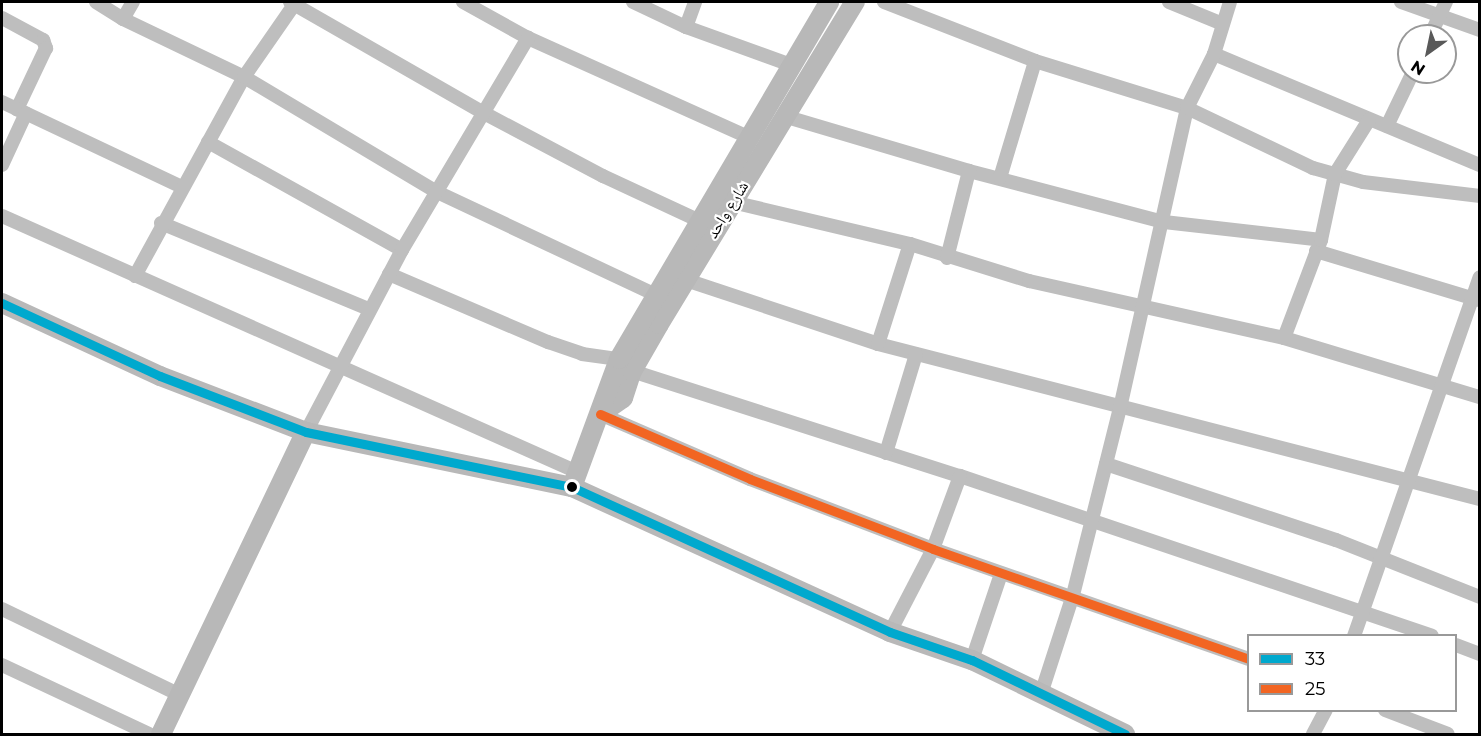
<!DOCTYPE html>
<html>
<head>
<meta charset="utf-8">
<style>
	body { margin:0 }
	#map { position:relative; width:1481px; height:736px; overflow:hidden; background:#fff; font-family:Montserrat,"Noto Naskh Arabic",sans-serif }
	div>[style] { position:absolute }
	.street>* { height:14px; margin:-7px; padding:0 7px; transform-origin:7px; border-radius:7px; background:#bebebe }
	.secondary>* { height:20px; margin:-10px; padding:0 10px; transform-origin:10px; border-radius:10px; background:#b8b8b8 }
	.bus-1>* { height:9px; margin:-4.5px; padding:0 4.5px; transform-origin:4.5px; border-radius:4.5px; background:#00a9ce }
	.bus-2>* { height:9px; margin:-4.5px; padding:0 4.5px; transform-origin:4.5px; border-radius:4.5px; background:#f26522 }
	.dots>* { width:16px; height:16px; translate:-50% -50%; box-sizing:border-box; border:3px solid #fff; border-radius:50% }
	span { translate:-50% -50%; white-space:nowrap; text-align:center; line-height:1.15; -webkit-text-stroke:4.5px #fff; paint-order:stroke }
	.street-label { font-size:16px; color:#000 }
	.frame { position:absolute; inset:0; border:3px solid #000; pointer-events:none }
	.legend { position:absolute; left:1247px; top:634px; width:210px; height:78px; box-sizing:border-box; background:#fff; border:2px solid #999; margin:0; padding:8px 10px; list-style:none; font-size:18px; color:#000 }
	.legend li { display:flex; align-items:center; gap:12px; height:30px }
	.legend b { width:30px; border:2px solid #999 }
	.north { position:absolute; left:1397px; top:24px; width:60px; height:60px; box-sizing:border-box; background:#fff; border:2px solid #999; border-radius:50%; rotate:213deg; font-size:16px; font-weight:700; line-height:24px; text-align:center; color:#000 }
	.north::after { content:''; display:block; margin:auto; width:21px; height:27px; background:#595959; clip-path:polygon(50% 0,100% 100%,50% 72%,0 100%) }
</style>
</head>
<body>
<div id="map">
	<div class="street">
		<i style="left:96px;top:2px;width:32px;rotate:32deg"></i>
		<i style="left:123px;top:19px;width:134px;rotate:25.6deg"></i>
		<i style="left:244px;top:77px;width:225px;rotate:30.8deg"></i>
		<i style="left:437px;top:192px;width:242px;rotate:25.2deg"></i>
		<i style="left:290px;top:2px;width:221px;rotate:29.8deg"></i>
		<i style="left:482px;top:112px;width:137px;rotate:27.9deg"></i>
		<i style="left:603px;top:176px;width:107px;rotate:24.9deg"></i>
		<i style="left:463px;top:2px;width:74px;rotate:29deg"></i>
		<i style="left:528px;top:38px;width:241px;rotate:24.2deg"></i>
		<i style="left:633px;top:2px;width:59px;rotate:25.3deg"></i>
		<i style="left:686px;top:27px;width:112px;rotate:19.9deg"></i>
		<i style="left:884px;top:2px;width:162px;rotate:21.3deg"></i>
		<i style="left:1035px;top:61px;width:159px;rotate:17.2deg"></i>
		<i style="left:1187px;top:108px;width:140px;rotate:25.5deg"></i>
		<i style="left:1313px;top:168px;width:52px;rotate:15.6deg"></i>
		<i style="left:1363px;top:182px;width:118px;rotate:6.8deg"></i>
		<i style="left:1169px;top:2px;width:58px;rotate:22.2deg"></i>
		<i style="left:1401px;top:2px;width:84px;rotate:19.5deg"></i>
		<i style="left:2px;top:18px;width:47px;rotate:28.2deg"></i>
		<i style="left:43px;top:40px;width:9px;rotate:69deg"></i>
		<i style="left:46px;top:48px;width:68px;rotate:115.4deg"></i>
		<i style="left:123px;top:19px;width:20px;rotate:-60deg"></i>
		<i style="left:686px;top:27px;width:27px;rotate:-70deg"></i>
		<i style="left:1430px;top:36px;width:38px;rotate:-65deg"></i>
		<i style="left:1214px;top:54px;width:288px;rotate:22.7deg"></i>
		<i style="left:2px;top:102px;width:199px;rotate:25.3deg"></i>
		<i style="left:787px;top:117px;width:190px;rotate:16.5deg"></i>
		<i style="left:969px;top:171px;width:202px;rotate:14.7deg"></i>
		<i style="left:1164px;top:222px;width:158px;rotate:6.5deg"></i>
		<i style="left:1387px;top:126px;width:60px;rotate:-64.3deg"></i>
		<i style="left:208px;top:142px;width:222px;rotate:29.1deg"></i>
		<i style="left:2px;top:165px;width:57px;rotate:-65.2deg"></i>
		<i style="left:1000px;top:178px;width:122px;rotate:-73.3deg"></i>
		<i style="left:732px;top:202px;width:183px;rotate:13.3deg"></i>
		<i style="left:910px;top:244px;width:125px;rotate:17.3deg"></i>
		<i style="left:1029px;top:281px;width:261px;rotate:12.6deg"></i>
		<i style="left:1284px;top:338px;width:205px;rotate:16.8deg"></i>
		<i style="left:2px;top:216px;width:627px;rotate:23.99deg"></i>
		<i style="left:161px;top:223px;width:225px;rotate:22.5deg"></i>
		<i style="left:1316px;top:251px;width:169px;rotate:16.8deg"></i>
		<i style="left:947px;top:258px;width:90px;rotate:-75.8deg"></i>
		<i style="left:389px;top:274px;width:173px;rotate:23.2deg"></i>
		<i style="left:548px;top:342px;width:36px;rotate:19deg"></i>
		<i style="left:582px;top:354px;width:37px;rotate:8deg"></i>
		<i style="left:619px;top:359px;width:18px;rotate:43deg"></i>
		<i style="left:632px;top:371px;width:344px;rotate:17.8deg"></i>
		<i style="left:960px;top:476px;width:498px;rotate:18.7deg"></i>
		<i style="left:135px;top:276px;width:227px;rotate:-61.3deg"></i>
		<i style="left:244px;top:77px;width:91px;rotate:-55.3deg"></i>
		<i style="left:686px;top:280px;width:202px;rotate:18.4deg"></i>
		<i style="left:878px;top:344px;width:622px;rotate:14.44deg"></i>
		<i style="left:1284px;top:338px;width:105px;rotate:-69.3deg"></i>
		<i style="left:1321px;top:240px;width:67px;rotate:-78deg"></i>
		<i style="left:1335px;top:174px;width:64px;rotate:-57.8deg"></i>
		<i style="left:878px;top:344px;width:105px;rotate:-72.3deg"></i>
		<i style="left:600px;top:414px;width:163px;rotate:23.4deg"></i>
		<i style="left:750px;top:479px;width:196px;rotate:20.9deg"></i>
		<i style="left:933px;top:549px;width:334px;rotate:19.2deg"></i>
		<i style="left:306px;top:432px;width:206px;rotate:-62.2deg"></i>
		<i style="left:402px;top:250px;width:247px;rotate:-59.3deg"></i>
		<i style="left:886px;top:453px;width:103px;rotate:-73.1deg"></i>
		<i style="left:1106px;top:464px;width:242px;rotate:18.3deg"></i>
		<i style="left:1336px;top:540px;width:155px;rotate:21.6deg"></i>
		<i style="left:2px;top:609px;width:198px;rotate:25.8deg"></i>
		<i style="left:890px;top:632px;width:93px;rotate:-62.6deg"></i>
		<i style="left:933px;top:549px;width:78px;rotate:-69.7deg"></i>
		<i style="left:1354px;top:636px;width:380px;rotate:-70.7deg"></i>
		<i style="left:1456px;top:645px;width:26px;rotate:21deg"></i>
		<i style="left:972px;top:660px;width:91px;rotate:-71.4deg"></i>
		<i style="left:2px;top:665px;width:162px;rotate:25.1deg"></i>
		<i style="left:1041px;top:694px;width:104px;rotate:-72.1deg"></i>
		<i style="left:1073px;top:595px;width:193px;rotate:-75.9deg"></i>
		<i style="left:1120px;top:408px;width:307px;rotate:-77.4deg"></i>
		<i style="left:1187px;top:108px;width:60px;rotate:-63.4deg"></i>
		<i style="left:1214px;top:54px;width:54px;rotate:-72.9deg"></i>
		<i style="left:1385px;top:710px;width:67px;rotate:20.9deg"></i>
		<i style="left:1313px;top:734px;width:27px;rotate:-62deg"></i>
	</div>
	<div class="secondary">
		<i style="left:2px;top:303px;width:174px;rotate:24.8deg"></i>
		<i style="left:160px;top:376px;width:156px;rotate:21deg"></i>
		<i style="left:306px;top:432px;width:272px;rotate:11.7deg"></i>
		<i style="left:572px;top:487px;width:349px;rotate:24.5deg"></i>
		<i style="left:890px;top:632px;width:87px;rotate:18.9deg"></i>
		<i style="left:972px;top:660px;width:170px;rotate:25.8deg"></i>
		<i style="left:600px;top:414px;width:28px;rotate:-35deg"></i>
		<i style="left:623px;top:398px;width:28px;rotate:-72deg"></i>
		<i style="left:632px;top:371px;width:54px;rotate:-60.1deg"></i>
		<i style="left:659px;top:324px;width:377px;rotate:-58.7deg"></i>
		<i style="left:572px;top:487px;width:136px;rotate:-69.8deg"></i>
		<i style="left:619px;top:359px;width:414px;rotate:-59.5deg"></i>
		<i style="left:161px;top:734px;width:335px;rotate:-64.4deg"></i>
	</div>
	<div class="bus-1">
		<i style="left:2px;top:303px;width:174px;rotate:24.8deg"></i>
		<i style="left:160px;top:376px;width:156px;rotate:21deg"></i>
		<i style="left:306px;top:432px;width:272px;rotate:11.7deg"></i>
		<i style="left:572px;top:487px;width:349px;rotate:24.5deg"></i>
		<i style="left:890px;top:632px;width:87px;rotate:18.9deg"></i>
		<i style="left:972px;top:660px;width:170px;rotate:25.8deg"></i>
	</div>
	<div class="bus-2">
		<i style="left:600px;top:414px;width:163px;rotate:23.4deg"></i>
		<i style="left:750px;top:479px;width:196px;rotate:20.9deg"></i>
		<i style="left:933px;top:549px;width:334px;rotate:19.2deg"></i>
	</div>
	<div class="dots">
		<i style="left:572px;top:487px;background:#000"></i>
	</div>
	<div class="street-label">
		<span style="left:728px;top:210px;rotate:-58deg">شارع واحد</span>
	</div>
	<div class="frame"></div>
	<ul class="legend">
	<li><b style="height:8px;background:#00a9ce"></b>33</li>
	<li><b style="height:8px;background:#f26522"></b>25</li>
	</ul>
	<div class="north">N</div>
</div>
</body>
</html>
